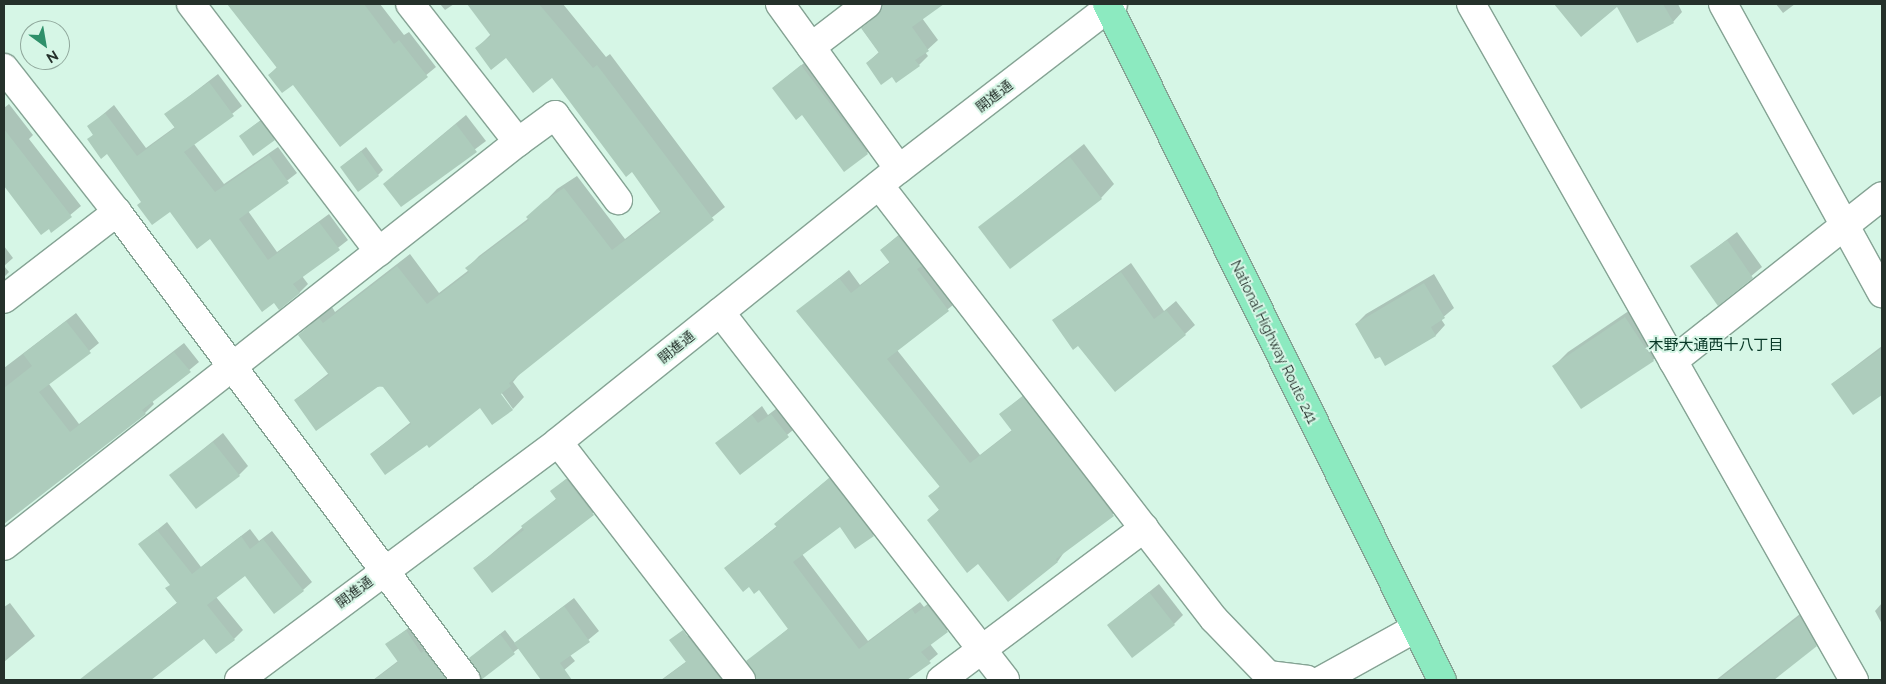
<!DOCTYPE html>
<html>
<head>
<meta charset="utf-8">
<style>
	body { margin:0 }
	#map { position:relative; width:1886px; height:684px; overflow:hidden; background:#d6f6e6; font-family:Raleway,"Noto Sans JP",sans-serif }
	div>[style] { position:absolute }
	.shadow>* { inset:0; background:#0003 }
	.building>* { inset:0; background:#adccbc }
	.roads { filter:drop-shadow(1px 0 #85a394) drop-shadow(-1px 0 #85a394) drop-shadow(0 1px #85a394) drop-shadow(0 -1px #85a394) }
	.minor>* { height:28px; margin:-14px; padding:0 14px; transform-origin:14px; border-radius:14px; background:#fff }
	.highway>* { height:28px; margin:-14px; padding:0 14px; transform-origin:14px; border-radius:14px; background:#8ceac0 }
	span { translate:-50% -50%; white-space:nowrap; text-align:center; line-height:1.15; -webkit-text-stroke:4px #d6f6e6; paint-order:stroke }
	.street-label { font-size:14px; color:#25312b }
	.neighbourhood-label { font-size:15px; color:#083827 }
	.frame { position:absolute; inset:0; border:5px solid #25312b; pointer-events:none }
	.north { position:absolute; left:20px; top:20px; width:50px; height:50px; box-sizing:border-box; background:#d6f6e6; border:1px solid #8fa79b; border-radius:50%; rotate:148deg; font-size:14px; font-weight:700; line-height:20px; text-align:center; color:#25312b }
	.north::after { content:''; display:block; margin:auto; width:18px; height:22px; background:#2e906a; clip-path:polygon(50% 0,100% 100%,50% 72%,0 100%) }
</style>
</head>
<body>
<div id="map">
	<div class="shadow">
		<i style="clip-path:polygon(228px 4px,380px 4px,404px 35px,409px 32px,436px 67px,340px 146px,293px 83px,269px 75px,277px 67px)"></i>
		<i style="clip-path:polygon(440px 4px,454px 4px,445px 10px)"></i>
		<i style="clip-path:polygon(469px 4px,563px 4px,606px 57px,610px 54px,725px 207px,521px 372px,513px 382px,524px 397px,513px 409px,498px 388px,481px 407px,427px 444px,371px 454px,411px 422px,383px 386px,295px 400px,329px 373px,300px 335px,312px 323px,332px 307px,335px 312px,410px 254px,439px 293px,469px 270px,467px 268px,479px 256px,529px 218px,557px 189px,577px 176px,625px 239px,661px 211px,632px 171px,552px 76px,507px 56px,476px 49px,491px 34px)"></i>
		<i style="clip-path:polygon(883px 4px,942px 4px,922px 18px,938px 40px,925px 52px,928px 56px,919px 65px,892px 76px,867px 63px,879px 52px,862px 29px,882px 10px)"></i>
		<i style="clip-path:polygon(1570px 4px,1678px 4px,1682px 12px,1673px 22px,1618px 5px,1562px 12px)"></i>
		<i style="clip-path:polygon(1776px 4px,1795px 4px,1783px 13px)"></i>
		<i style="clip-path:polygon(809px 59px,874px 146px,867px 153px,802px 114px,773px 88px)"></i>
		<i style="clip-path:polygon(218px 74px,242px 106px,194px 144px,224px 184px,278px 147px,297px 173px,248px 211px,277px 252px,329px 214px,348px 240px,302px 276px,308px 284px,299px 293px,170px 210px,142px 201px,107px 152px,89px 139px,94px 134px,88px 127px,114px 105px,146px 148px,175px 127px,166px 114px)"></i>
		<i style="clip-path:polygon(9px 104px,33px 135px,29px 139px,81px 206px,51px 231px,49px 228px,41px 233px,4px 184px,4px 108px)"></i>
		<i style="clip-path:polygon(466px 115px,486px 141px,401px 205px,394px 175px)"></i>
		<i style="clip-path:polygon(265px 117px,278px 135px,274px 139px,240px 136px)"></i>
		<i style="clip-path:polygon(1084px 144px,1114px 184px,1101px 198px,980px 227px)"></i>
		<i style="clip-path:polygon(366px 147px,383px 170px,378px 175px,341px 167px)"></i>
		<i style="clip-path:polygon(908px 227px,958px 301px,897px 350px,980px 455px,1012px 430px,1001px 414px,1032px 388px,1123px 506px,1065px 551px,1058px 561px,978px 562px,928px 520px,940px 509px,930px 496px,940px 486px,798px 311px,849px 270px,860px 285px,891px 261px,881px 250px)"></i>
		<i style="clip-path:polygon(1737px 232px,1762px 267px,1718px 304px,1692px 266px)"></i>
		<i style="clip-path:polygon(4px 246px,13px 258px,4px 266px,9px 272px,4px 277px)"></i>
		<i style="clip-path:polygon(1131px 263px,1164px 311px,1176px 301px,1195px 325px,1185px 334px,1079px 345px,1053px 320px)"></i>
		<i style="clip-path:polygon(1434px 274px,1454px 308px,1441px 319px,1445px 325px,1436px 335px,1386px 364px,1356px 324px,1366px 314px)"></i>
		<i style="clip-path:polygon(1639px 304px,1667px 347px,1653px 360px,1554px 366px,1568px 352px)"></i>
		<i style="clip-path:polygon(76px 313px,99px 343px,49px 384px,79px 424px,184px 343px,199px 362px,152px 401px,154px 404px,145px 413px,4px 522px,4px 483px,31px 462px,4px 427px,4px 368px)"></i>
		<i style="clip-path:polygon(1882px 346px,1882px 393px,1854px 414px,1832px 384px)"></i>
		<i style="clip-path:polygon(781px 405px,798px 426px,740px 473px,717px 443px,762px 406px,768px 415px)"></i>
		<i style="clip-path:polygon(223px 433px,248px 466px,239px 475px,171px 475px)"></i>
		<i style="clip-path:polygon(577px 470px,603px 505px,492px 591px,475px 568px,557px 498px,552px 491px)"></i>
		<i style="clip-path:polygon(838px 471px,882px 527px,873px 535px,840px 525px,802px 554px,868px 641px,920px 602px,924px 607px,936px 597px,956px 623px,930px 644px,938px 654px,906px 680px,794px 680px,765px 648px,789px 628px,759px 588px,749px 585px,725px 568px,777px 526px,784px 516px)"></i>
		<i style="clip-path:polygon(167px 522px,201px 567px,250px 529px,259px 541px,272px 531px,312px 582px,303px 590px,245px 574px,216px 597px,243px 630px,234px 639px,205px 637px,148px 680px,81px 680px,178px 602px,171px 585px,140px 544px)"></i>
		<i style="clip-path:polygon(1159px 584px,1183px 615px,1174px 624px,1108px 625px)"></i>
		<i style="clip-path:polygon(574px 598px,599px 631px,570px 655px,575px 661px,552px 680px,542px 680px,519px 648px,494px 668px,480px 650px,505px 630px,515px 643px)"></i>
		<i style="clip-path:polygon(10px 603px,35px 636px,4px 662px,4px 607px)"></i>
		<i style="clip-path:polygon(1814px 603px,1830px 632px,1772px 680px,1716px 680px)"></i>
		<i style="clip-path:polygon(1882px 603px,1882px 624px,1875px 611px)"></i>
		<i style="clip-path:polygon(415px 623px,453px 680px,373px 680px,398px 661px,387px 644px)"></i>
		<i style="clip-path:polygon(697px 628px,724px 680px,661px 680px,687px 661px,685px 638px)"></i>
	</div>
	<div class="building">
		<i style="clip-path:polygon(227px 4px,364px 4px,394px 44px,399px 40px,428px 77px,340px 147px,293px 85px,282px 93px,268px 75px,277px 68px)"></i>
		<i style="clip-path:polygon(467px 4px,539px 4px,593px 68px,597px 65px,714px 220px,509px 383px,511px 386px,501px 394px,513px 410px,492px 425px,480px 408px,429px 448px,427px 445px,385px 475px,370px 454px,411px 424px,383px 387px,379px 386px,316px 431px,294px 400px,329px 375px,298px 335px,319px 318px,323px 323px,397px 266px,427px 304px,469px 272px,465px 268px,529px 220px,526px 217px,544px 201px,564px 188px,612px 250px,661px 213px,632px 172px,626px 177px,552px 78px,533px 93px,506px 58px,491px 70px,475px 48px,491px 36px)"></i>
		<i style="clip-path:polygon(882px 4px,944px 4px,912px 27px,929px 51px,915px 60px,920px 66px,896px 83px,892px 77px,881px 85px,866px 63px,879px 53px,861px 28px,877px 16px)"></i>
		<i style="clip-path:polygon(1554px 4px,1663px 4px,1674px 23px,1637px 43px,1617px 7px,1581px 37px)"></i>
		<i style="clip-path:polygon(801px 65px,868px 154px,844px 172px,802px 115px,796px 120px,772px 88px)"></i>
		<i style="clip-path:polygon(209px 82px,234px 116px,184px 152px,215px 192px,269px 155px,289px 183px,239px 219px,268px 260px,319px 222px,340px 250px,293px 284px,300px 293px,279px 310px,274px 303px,262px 312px,210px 239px,197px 249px,170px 212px,152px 225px,137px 205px,141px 202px,107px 154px,101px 159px,87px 139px,93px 135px,87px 126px,105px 113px,137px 156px,175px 128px,164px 114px)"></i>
		<i style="clip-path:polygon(260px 121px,275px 140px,253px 156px,239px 136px)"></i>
		<i style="clip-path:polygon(456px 124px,477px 152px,401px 207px,383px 184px)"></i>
		<i style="clip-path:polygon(4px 129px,72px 217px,51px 233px,49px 229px,41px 235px,4px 186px)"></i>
		<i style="clip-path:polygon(361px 151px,379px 176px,358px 192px,340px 167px)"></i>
		<i style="clip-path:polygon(1070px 157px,1102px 199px,1010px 269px,978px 227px)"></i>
		<i style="clip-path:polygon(898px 236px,922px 266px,917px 269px,949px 311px,887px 359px,970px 463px,1012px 431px,999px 414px,1023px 396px,1114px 516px,1056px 559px,1058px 562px,1008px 602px,978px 564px,967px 573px,927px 520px,939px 510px,928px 496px,940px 487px,796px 311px,839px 278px,851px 293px,890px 263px,880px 250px)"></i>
		<i style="clip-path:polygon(1727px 240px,1753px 278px,1718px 306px,1690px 266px)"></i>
		<i style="clip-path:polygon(1121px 272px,1154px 319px,1166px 310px,1186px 335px,1115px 392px,1078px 346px,1073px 350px,1052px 320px)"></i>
		<i style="clip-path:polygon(1424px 283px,1445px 318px,1431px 327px,1436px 336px,1385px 366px,1380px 357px,1375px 359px,1355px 324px)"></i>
		<i style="clip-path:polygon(1625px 317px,1654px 361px,1581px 409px,1552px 366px)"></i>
		<i style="clip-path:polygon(66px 321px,91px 353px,39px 392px,70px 432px,174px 352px,191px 372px,142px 410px,146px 414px,4px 524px,4px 388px,32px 366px,23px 354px)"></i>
		<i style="clip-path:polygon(1882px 348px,1882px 395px,1853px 415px,1831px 384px)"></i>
		<i style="clip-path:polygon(771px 414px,789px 437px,740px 475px,715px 443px,752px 415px,758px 423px)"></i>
		<i style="clip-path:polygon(213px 442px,240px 476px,196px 509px,169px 475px)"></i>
		<i style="clip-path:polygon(829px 478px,874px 536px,855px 549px,840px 527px,793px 562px,859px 649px,912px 609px,915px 614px,927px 605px,948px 632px,921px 652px,931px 663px,907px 680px,756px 680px,746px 661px,788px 629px,759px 590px,754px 594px,749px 587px,743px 592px,724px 568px,777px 527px,774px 524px)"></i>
		<i style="clip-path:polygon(566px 479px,594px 515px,492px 593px,473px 568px,524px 530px,521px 526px,556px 499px,550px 491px)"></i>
		<i style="clip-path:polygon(157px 530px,192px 574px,241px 536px,250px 549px,263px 539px,304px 591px,274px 614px,245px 576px,207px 605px,235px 640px,216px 654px,204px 639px,151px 680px,79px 680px,177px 603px,165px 588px,170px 585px,138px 544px)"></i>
		<i style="clip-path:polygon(1149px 592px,1175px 625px,1132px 658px,1107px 625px)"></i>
		<i style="clip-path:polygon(564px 606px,590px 642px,560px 663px,572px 680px,541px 680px,514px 643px)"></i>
		<i style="clip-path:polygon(1800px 616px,1817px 646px,1774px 680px,1718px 680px)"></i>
		<i style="clip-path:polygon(406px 630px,421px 653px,424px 651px,447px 680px,374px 680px,398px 662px,385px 644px)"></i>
		<i style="clip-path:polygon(683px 630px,721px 680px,662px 680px,686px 662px,669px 640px)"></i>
		<i style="clip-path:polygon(500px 634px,515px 654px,481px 680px,469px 658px)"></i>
	</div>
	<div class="roads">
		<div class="minor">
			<i style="left:191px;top:4px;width:311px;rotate:52.8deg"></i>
			<i style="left:780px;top:4px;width:203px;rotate:54.2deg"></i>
			<i style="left:1471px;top:4px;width:777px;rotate:60.47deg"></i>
			<i style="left:1723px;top:4px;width:330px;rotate:61.2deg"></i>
			<i style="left:811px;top:47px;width:71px;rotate:-37.5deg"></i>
			<i style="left:4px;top:68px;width:183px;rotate:51.9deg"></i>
			<i style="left:117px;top:212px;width:584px;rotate:53.29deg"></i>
			<i style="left:518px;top:142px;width:46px;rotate:-36.1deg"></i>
			<i style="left:555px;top:115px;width:106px;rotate:53.5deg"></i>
			<i style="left:879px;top:185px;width:548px;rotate:52.34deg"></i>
			<i style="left:1214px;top:619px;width:78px;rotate:46deg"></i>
			<i style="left:1268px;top:675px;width:39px;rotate:7deg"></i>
			<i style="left:4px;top:299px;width:143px;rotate:-37.6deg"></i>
			<i style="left:720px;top:312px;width:465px;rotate:52.2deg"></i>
			<i style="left:1673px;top:361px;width:266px;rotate:-38.3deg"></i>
			<i style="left:558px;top:442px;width:300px;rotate:52.4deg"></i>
			<i style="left:4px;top:546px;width:654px;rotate:-38.17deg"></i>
			<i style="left:518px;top:142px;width:175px;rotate:-128deg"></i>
			<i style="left:239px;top:680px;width:398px;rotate:-36.7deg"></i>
			<i style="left:558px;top:442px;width:437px;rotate:-38.7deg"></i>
			<i style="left:899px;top:169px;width:270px;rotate:-37.6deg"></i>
			<i style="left:941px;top:680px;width:254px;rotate:-36.8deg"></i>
			<i style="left:1322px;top:680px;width:107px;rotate:-29deg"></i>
		</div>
		<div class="highway">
			<i style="left:1107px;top:4px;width:754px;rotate:63.64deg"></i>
		</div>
	</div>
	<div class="street-label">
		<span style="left:994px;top:96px;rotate:-38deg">開進通</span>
		<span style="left:1274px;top:342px;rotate:64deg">National Highway Route 241</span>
		<span style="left:676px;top:347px;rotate:-39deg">開進通</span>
		<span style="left:354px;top:592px;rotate:-37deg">開進通</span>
	</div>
	<div class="neighbourhood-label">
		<span style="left:1716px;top:346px">木野大通西十八丁目</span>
	</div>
	<div class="frame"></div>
	<div class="north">N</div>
</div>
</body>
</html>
